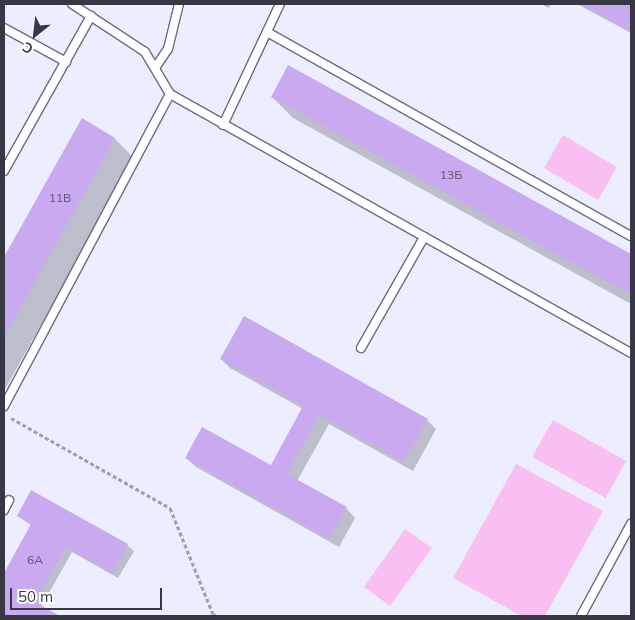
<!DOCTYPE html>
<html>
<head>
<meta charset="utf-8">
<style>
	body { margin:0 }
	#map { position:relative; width:635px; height:620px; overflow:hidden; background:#eceeff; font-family:Mulish,sans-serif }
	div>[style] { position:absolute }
	.green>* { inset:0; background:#f9bef2 }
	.shadow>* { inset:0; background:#0003 }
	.building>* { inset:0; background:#c9aaf0 }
	.path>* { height:3px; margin-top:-1.5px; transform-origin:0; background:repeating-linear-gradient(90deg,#9d9fad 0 4px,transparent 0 6.5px) }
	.roads { filter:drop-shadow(1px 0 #686c83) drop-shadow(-1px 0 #686c83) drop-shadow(0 1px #686c83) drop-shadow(0 -1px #686c83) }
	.service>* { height:8px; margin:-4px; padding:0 4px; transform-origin:4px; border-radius:4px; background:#fff }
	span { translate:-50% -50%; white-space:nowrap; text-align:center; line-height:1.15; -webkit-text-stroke:4.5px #fff; paint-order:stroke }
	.number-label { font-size:12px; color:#5c546e }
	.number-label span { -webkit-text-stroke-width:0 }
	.frame { position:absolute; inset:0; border:5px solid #373843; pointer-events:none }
	.north { position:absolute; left:10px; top:10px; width:50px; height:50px; -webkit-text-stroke:4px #fff; paint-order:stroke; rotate:209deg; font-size:14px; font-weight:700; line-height:20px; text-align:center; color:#373843 }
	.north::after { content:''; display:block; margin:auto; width:18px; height:22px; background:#373843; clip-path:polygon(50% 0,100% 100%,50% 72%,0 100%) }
	.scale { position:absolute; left:10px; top:588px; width:152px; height:22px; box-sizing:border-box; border:2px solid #373843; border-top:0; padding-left:6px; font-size:15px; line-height:18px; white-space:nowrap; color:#373843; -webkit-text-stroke:4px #fff; paint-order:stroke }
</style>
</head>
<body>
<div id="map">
	<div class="green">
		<i style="clip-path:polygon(563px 135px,617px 167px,598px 200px,544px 168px)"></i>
		<i style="clip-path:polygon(553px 420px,626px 461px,606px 498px,532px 457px)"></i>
		<i style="clip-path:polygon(516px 464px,603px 511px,545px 616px,521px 616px,453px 578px)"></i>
		<i style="clip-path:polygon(405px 529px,432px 548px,390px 606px,364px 587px)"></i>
	</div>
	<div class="shadow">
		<i style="clip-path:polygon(541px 4px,551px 4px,549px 8px)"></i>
		<i style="clip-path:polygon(577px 4px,631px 4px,631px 33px)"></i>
		<i style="clip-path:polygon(289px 67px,631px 255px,631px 304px,293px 118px,272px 97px)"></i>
		<i style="clip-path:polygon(82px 120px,115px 139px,134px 158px,4px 391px,4px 260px)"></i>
		<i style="clip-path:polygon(221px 359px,427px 420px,436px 429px,413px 471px,329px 424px,297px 481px,346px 508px,355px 518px,339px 547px,196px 467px,186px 458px,271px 467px,303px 409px,230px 368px)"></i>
		<i style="clip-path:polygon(18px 516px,127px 545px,134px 551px,118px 578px,72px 552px,41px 607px,58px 616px,4px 616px,4px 576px,32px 526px)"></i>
	</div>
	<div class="building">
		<i style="clip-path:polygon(581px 4px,631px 4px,631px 32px)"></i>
		<i style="clip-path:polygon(288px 65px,631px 254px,631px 295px,271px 97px)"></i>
		<i style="clip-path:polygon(82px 118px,115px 138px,4px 337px,4px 257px)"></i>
		<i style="clip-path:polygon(244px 316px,428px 419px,403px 462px,319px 415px,287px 474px,347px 507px,329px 539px,185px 458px,202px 427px,271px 465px,303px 406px,220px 359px)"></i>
		<i style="clip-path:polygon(31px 490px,128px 544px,112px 573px,66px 547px,35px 602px,60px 616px,4px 616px,4px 573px,31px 524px,17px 516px)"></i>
	</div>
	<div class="path">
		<i style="left:11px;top:418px;width:183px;rotate:29.5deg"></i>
		<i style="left:170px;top:508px;width:114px;rotate:67.9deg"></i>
		<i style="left:213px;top:614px;width:4px;rotate:27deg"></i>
	</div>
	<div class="roads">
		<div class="service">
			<i style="left:72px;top:4px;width:87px;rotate:33.3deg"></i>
			<i style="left:145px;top:52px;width:49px;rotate:59.2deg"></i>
			<i style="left:170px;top:94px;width:529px;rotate:29.33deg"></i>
			<i style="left:4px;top:28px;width:71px;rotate:28.7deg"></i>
			<i style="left:267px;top:32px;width:417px;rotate:29.3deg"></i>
			<i style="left:155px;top:68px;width:23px;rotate:-56deg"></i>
			<i style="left:168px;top:49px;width:46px;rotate:-76.3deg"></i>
			<i style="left:223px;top:125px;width:134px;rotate:-64.8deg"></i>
			<i style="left:4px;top:171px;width:178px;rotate:-60.7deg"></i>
			<i style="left:361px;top:348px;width:128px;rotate:-60.4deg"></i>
			<i style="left:4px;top:406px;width:353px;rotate:-62deg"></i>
			<i style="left:4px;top:510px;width:11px;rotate:-63deg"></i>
			<i style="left:581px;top:616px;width:105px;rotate:-61.5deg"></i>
		</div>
	</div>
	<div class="number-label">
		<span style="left:451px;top:175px">13Б</span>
		<span style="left:60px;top:198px">11В</span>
		<span style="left:35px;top:560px">6А</span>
	</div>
	<div class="frame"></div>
	<div class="north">С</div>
	<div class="scale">50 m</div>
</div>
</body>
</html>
